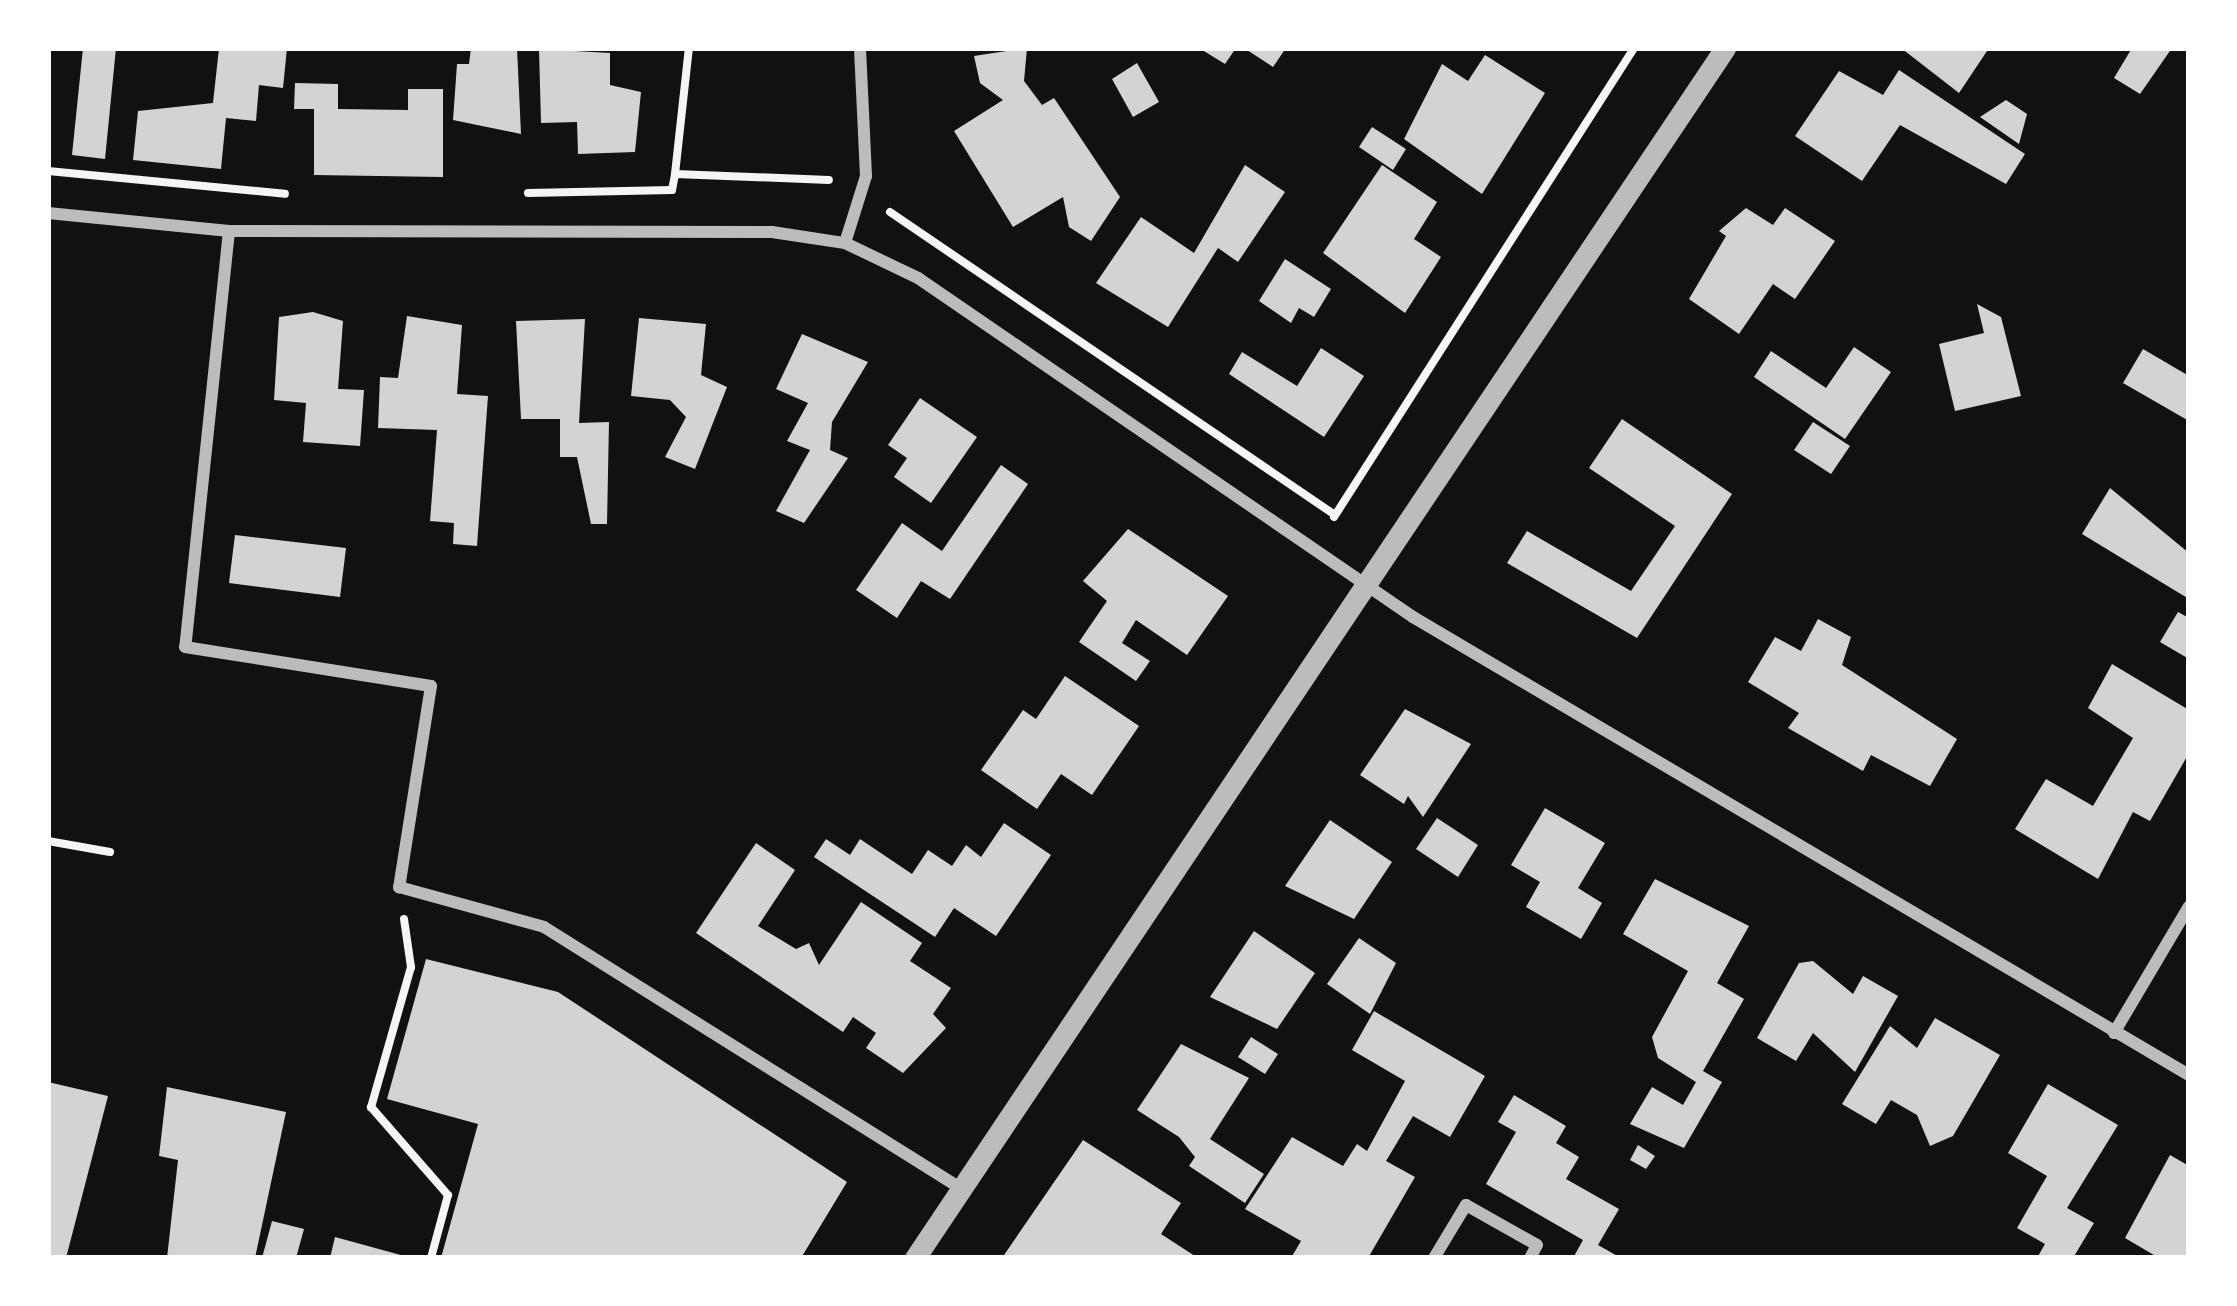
<!DOCTYPE html>
<html>
<head>
<meta charset="utf-8">
<style>
	body { margin:0 }
	#map { position:relative; width:2237px; height:1306px; overflow:hidden; background:#111; font-family:Ubuntu,sans-serif }
	div>[style] { position:absolute }
	.building>* { inset:0; background:#d3d3d3 }
	.path>* { height:8px; margin:-4px; padding:0 4px; transform-origin:4px; border-radius:4px; background:#f5f5f5 }
	.minor>* { height:12px; margin:-6px; padding:0 6px; transform-origin:6px; border-radius:6px; background:#bcbcbc }
	.tertiary>* { height:21px; margin:-10.5px; padding:0 10.5px; transform-origin:10.5px; border-radius:10.5px; background:#bcbcbc }
	span { translate:-50% -50%; white-space:nowrap; text-align:center; line-height:1.15; -webkit-text-stroke:12px #fff; paint-order:stroke }
	.frame { position:absolute; inset:0; border:51px solid #fff; pointer-events:none }
</style>
</head>
<body>
<div id="map">
	<div class="building">
		<i style="clip-path:polygon(83px 48px,116px 48px,105px 159px,72px 155px)"></i>
		<i style="clip-path:polygon(219px 48px,287px 48px,283px 88px,259px 85px,256px 121px,226px 118px,221px 169px,133px 160px,138px 111px,213px 103px)"></i>
		<i style="clip-path:polygon(471px 48px,517px 48px,521px 134px,453px 120px,457px 64px,469px 64px)"></i>
		<i style="clip-path:polygon(1027px 48px,1024px 81px,1042px 105px,1054px 98px,1120px 197px,1091px 241px,1069px 227px,1063px 197px,1013px 227px,954px 131px,1003px 100px,980px 83px,974px 56px)"></i>
		<i style="clip-path:polygon(1199px 48px,1236px 48px,1225px 64px)"></i>
		<i style="clip-path:polygon(1244px 48px,1286px 48px,1273px 67px)"></i>
		<i style="clip-path:polygon(1901px 48px,1989px 48px,1959px 93px)"></i>
		<i style="clip-path:polygon(2132px 48px,2172px 48px,2140px 94px,2114px 78px)"></i>
		<i style="clip-path:polygon(539px 49px,610px 53px,610px 85px,641px 92px,635px 152px,578px 154px,577px 122px,541px 123px)"></i>
		<i style="clip-path:polygon(1485px 55px,1545px 93px,1482px 194px,1404px 139px,1442px 64px,1468px 81px)"></i>
		<i style="clip-path:polygon(1137px 63px,1159px 102px,1133px 117px,1112px 79px)"></i>
		<i style="clip-path:polygon(1899px 70px,2025px 154px,2006px 184px,1900px 125px,1862px 181px,1795px 136px,1839px 71px,1883px 95px)"></i>
		<i style="clip-path:polygon(295px 83px,338px 84px,338px 109px,408px 110px,408px 89px,443px 89px,443px 177px,314px 175px,314px 109px,294px 109px)"></i>
		<i style="clip-path:polygon(2006px 100px,2027px 114px,2019px 144px,1980px 117px)"></i>
		<i style="clip-path:polygon(1372px 127px,1406px 149px,1393px 170px,1359px 147px)"></i>
		<i style="clip-path:polygon(1245px 165px,1285px 192px,1238px 262px,1218px 248px,1168px 327px,1096px 283px,1141px 217px,1194px 253px)"></i>
		<i style="clip-path:polygon(1382px 165px,1437px 202px,1414px 239px,1441px 257px,1405px 313px,1323px 253px)"></i>
		<i style="clip-path:polygon(1746px 208px,1773px 225px,1785px 208px,1835px 241px,1795px 299px,1773px 284px,1739px 334px,1689px 299px,1726px 236px,1719px 231px)"></i>
		<i style="clip-path:polygon(1285px 259px,1331px 289px,1314px 317px,1299px 308px,1291px 323px,1259px 301px)"></i>
		<i style="clip-path:polygon(1977px 304px,2001px 317px,2021px 396px,1955px 411px,1939px 344px,1984px 333px)"></i>
		<i style="clip-path:polygon(313px 312px,343px 321px,338px 389px,364px 390px,360px 446px,303px 442px,306px 403px,274px 400px,279px 317px)"></i>
		<i style="clip-path:polygon(407px 316px,462px 325px,457px 394px,488px 396px,477px 546px,453px 544px,454px 523px,430px 521px,437px 430px,378px 428px,380px 377px,398px 378px)"></i>
		<i style="clip-path:polygon(639px 318px,706px 324px,701px 375px,727px 387px,695px 469px,665px 457px,686px 417px,670px 400px,631px 396px)"></i>
		<i style="clip-path:polygon(585px 319px,579px 423px,609px 422px,607px 524px,591px 524px,577px 457px,560px 457px,560px 419px,521px 419px,516px 321px)"></i>
		<i style="clip-path:polygon(802px 334px,868px 362px,832px 422px,830px 450px,848px 458px,804px 523px,776px 511px,810px 450px,787px 441px,808px 403px,776px 389px)"></i>
		<i style="clip-path:polygon(1854px 347px,1891px 372px,1845px 439px,1754px 377px,1771px 351px,1826px 388px)"></i>
		<i style="clip-path:polygon(1321px 348px,1364px 376px,1324px 437px,1229px 374px,1242px 352px,1297px 386px)"></i>
		<i style="clip-path:polygon(2143px 349px,2189px 376px,2189px 421px,2123px 383px)"></i>
		<i style="clip-path:polygon(920px 398px,977px 437px,931px 503px,894px 477px,907px 458px,888px 445px)"></i>
		<i style="clip-path:polygon(1622px 419px,1732px 494px,1637px 638px,1507px 563px,1527px 531px,1631px 591px,1675px 526px,1589px 468px)"></i>
		<i style="clip-path:polygon(1813px 422px,1850px 446px,1831px 474px,1794px 450px)"></i>
		<i style="clip-path:polygon(1001px 465px,1028px 484px,950px 599px,921px 581px,897px 618px,856px 590px,902px 523px,942px 551px)"></i>
		<i style="clip-path:polygon(2110px 488px,2189px 553px,2189px 599px,2082px 534px)"></i>
		<i style="clip-path:polygon(1128px 529px,1228px 596px,1187px 655px,1136px 620px,1122px 643px,1150px 661px,1136px 681px,1079px 642px,1107px 601px,1083px 581px)"></i>
		<i style="clip-path:polygon(235px 535px,346px 548px,340px 597px,229px 583px)"></i>
		<i style="clip-path:polygon(2178px 612px,2189px 618px,2189px 659px,2160px 642px)"></i>
		<i style="clip-path:polygon(1818px 619px,1851px 637px,1842px 665px,1957px 739px,1930px 786px,1871px 755px,1863px 771px,1788px 728px,1799px 713px,1748px 682px,1775px 637px,1801px 651px)"></i>
		<i style="clip-path:polygon(2112px 664px,2189px 710px,2189px 753px,2150px 821px,2133px 812px,2098px 879px,2015px 829px,2046px 779px,2093px 806px,2133px 738px,2088px 708px)"></i>
		<i style="clip-path:polygon(1065px 676px,1139px 726px,1092px 795px,1061px 774px,1037px 809px,981px 770px,1023px 710px,1036px 719px)"></i>
		<i style="clip-path:polygon(1405px 709px,1471px 744px,1423px 817px,1408px 796px,1404px 804px,1360px 775px)"></i>
		<i style="clip-path:polygon(1545px 808px,1605px 843px,1578px 888px,1602px 903px,1581px 939px,1526px 907px,1540px 882px,1511px 865px)"></i>
		<i style="clip-path:polygon(1437px 818px,1478px 845px,1458px 877px,1416px 849px)"></i>
		<i style="clip-path:polygon(1330px 820px,1392px 862px,1354px 919px,1285px 886px)"></i>
		<i style="clip-path:polygon(1004px 823px,1051px 855px,996px 936px,954px 908px,935px 937px,814px 857px,826px 839px,850px 855px,860px 839px,912px 874px,928px 850px,952px 866px,966px 845px,981px 857px)"></i>
		<i style="clip-path:polygon(756px 843px,795px 870px,758px 926px,796px 949px,809px 943px,819px 965px,861px 902px,922px 943px,910px 961px,951px 988px,933px 1014px,946px 1028px,903px 1073px,866px 1048px,876px 1033px,853px 1017px,843px 1032px,696px 933px)"></i>
		<i style="clip-path:polygon(1655px 879px,1749px 926px,1717px 983px,1744px 999px,1703px 1071px,1722px 1082px,1684px 1148px,1630px 1124px,1652px 1087px,1683px 1105px,1696px 1082px,1658px 1058px,1652px 1037px,1688px 971px,1623px 934px)"></i>
		<i style="clip-path:polygon(1254px 931px,1315px 973px,1277px 1029px,1210px 997px)"></i>
		<i style="clip-path:polygon(1359px 938px,1396px 963px,1370px 1014px,1327px 984px)"></i>
		<i style="clip-path:polygon(426px 959px,558px 992px,847px 1182px,801px 1258px,441px 1258px,478px 1124px,387px 1099px)"></i>
		<i style="clip-path:polygon(1813px 961px,1853px 994px,1863px 976px,1898px 996px,1855px 1072px,1813px 1033px,1796px 1061px,1757px 1038px,1799px 963px)"></i>
		<i style="clip-path:polygon(1374px 1011px,1485px 1076px,1450px 1137px,1413px 1116px,1386px 1161px,1415px 1177px,1368px 1258px,1291px 1258px,1301px 1241px,1245px 1209px,1292px 1137px,1343px 1166px,1357px 1144px,1367px 1151px,1405px 1081px,1352px 1050px)"></i>
		<i style="clip-path:polygon(1935px 1018px,2000px 1055px,1953px 1136px,1930px 1146px,1917px 1115px,1891px 1100px,1876px 1124px,1842px 1104px,1890px 1026px,1917px 1048px)"></i>
		<i style="clip-path:polygon(1251px 1037px,1278px 1054px,1265px 1074px,1238px 1057px)"></i>
		<i style="clip-path:polygon(1181px 1044px,1249px 1078px,1210px 1139px,1264px 1174px,1245px 1203px,1189px 1166px,1195px 1157px,1179px 1137px,1137px 1110px)"></i>
		<i style="clip-path:polygon(48px 1082px,108px 1096px,66px 1258px,48px 1258px)"></i>
		<i style="clip-path:polygon(2048px 1084px,2118px 1125px,2067px 1208px,2094px 1223px,2073px 1258px,2037px 1258px,2045px 1244px,2017px 1228px,2047px 1176px,2008px 1153px)"></i>
		<i style="clip-path:polygon(167px 1087px,286px 1112px,255px 1258px,167px 1258px,178px 1160px,159px 1156px)"></i>
		<i style="clip-path:polygon(1514px 1095px,1566px 1126px,1556px 1143px,1579px 1157px,1566px 1179px,1619px 1209px,1598px 1245px,1621px 1258px,1573px 1258px,1583px 1240px,1486px 1184px,1516px 1132px,1498px 1122px)"></i>
		<i style="clip-path:polygon(1083px 1140px,1181px 1203px,1161px 1234px,1198px 1258px,1002px 1258px)"></i>
		<i style="clip-path:polygon(1638px 1145px,1655px 1156px,1646px 1169px,1630px 1160px)"></i>
		<i style="clip-path:polygon(2170px 1155px,2189px 1166px,2189px 1258px,2159px 1258px,2125px 1238px)"></i>
		<i style="clip-path:polygon(272px 1221px,304px 1229px,296px 1258px,262px 1258px)"></i>
		<i style="clip-path:polygon(335px 1237px,408px 1257px,407px 1258px,330px 1258px)"></i>
	</div>
	<div class="path">
		<i style="left:48px;top:171px;width:238px;rotate:5.5deg"></i>
		<i style="left:675px;top:174px;width:127px;rotate:-83.7deg"></i>
		<i style="left:528px;top:193px;width:144px;rotate:-1.2deg"></i>
		<i style="left:672px;top:190px;width:16px;rotate:-79deg"></i>
		<i style="left:675px;top:174px;width:154px;rotate:2.2deg"></i>
		<i style="left:890px;top:212px;width:538px;rotate:34.25deg"></i>
		<i style="left:1334px;top:517px;width:557px;rotate:-57.39deg"></i>
		<i style="left:48px;top:841px;width:63px;rotate:10.1deg"></i>
		<i style="left:404px;top:919px;width:49px;rotate:81.7deg"></i>
		<i style="left:411px;top:967px;width:146px;rotate:105.9deg"></i>
		<i style="left:371px;top:1107px;width:117px;rotate:48.8deg"></i>
		<i style="left:448px;top:1195px;width:65px;rotate:105.1deg"></i>
	</div>
	<div class="minor">
		<i style="left:48px;top:213px;width:182px;rotate:5.7deg"></i>
		<i style="left:229px;top:231px;width:543px;rotate:0.11deg"></i>
		<i style="left:772px;top:232px;width:74px;rotate:8.6deg"></i>
		<i style="left:845px;top:243px;width:81px;rotate:25.6deg"></i>
		<i style="left:918px;top:278px;width:600px;rotate:34.41deg"></i>
		<i style="left:1413px;top:617px;width:901px;rotate:30.55deg"></i>
		<i style="left:229px;top:231px;width:418px;rotate:96deg"></i>
		<i style="left:185px;top:647px;width:249px;rotate:9deg"></i>
		<i style="left:431px;top:686px;width:204px;rotate:99deg"></i>
		<i style="left:399px;top:887px;width:150px;rotate:15.4deg"></i>
		<i style="left:544px;top:927px;width:492px;rotate:32.1deg"></i>
		<i style="left:845px;top:243px;width:70px;rotate:-72.6deg"></i>
		<i style="left:866px;top:176px;width:128px;rotate:-92.7deg"></i>
		<i style="left:2114px;top:1033px;width:147px;rotate:-59.4deg"></i>
		<i style="left:1434px;top:1258px;width:62px;rotate:-58.9deg"></i>
		<i style="left:1466px;top:1205px;width:81px;rotate:29.4deg"></i>
		<i style="left:1537px;top:1245px;width:15px;rotate:118deg"></i>
	</div>
	<div class="tertiary">
		<i style="left:915px;top:1258px;width:1456px;rotate:-56.2deg"></i>
	</div>
	<div class="frame"></div>
</div>
</body>
</html>
